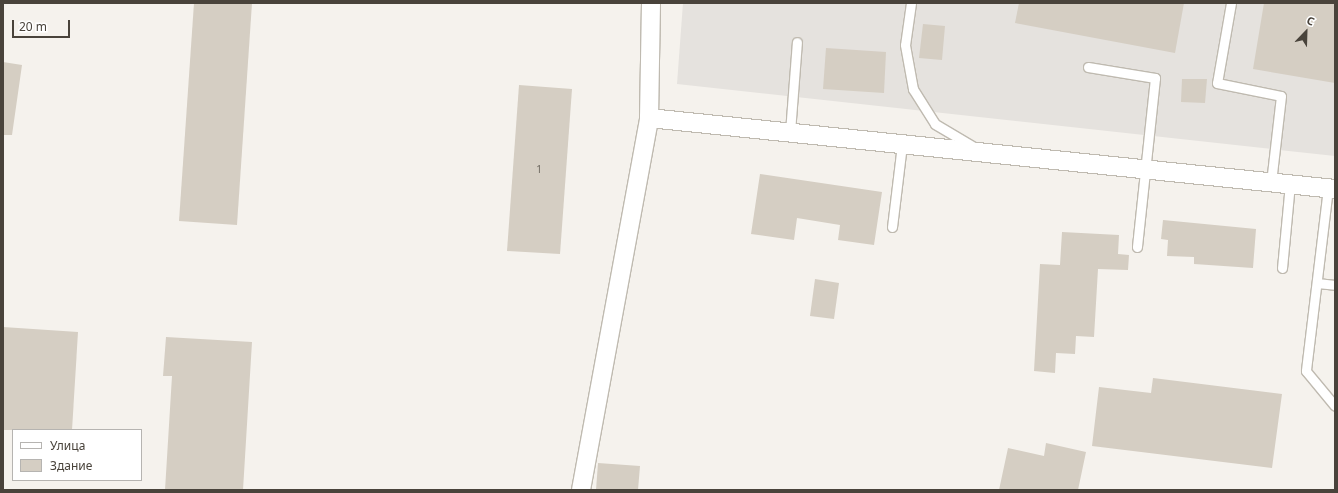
<!DOCTYPE html>
<html>
<head>
<meta charset="utf-8">
<style>
	body { margin:0 }
	#map { position:relative; width:1338px; height:493px; overflow:hidden; background:#f5f2ed; font-family:"Noto Sans",sans-serif }
	div>[style] { position:absolute }
	.industrial>* { inset:0; background:#e5e2de }
	.building>* { inset:0; background:#d5cec3 }
	.roads { filter:drop-shadow(1px 0 #bfbab0) drop-shadow(-1px 0 #bfbab0) drop-shadow(0 1px #bfbab0) drop-shadow(0 -1px #bfbab0) }
	.service>* { height:9px; margin:-4.5px; padding:0 4.5px; transform-origin:4.5px; border-radius:4.5px; background:#fff }
	.minor>* { height:18px; margin:-9px; padding:0 9px; transform-origin:9px; border-radius:9px; background:#fff }
	span { translate:-50% -50%; white-space:nowrap; text-align:center; line-height:1.15; -webkit-text-stroke:3px #fff; paint-order:stroke }
	.number-label { font-size:10px; color:#6c665d }
	.number-label span { -webkit-text-stroke-width:0 }
	.frame { position:absolute; inset:0; border:4px solid #49433b; pointer-events:none }
	.legend { position:absolute; left:12px; top:429px; width:130px; height:52px; box-sizing:border-box; background:#fff; border:1px solid #b6b4b1; margin:0; padding:5px 7px; list-style:none; font-size:12px; color:#49433b }
	.legend li { display:flex; align-items:center; gap:8px; height:20px }
	.legend b { width:20px; border:1px solid #b6b4b1 }
	.north { position:absolute; left:1286px; top:12px; width:40px; height:40px; -webkit-text-stroke:3px #fff; paint-order:stroke; rotate:23deg; font-size:11px; font-weight:700; line-height:16px; text-align:center; color:#49433b }
	.north::after { content:''; display:block; margin:auto; width:14px; height:18px; background:#49433b; clip-path:polygon(50% 0,100% 100%,50% 72%,0 100%) }
	.scale { position:absolute; left:12px; top:20px; width:58px; height:18px; box-sizing:border-box; border:2px solid #49433b; border-top:0; padding-left:5px; font-size:12px; line-height:14px; white-space:nowrap; color:#49433b; -webkit-text-stroke:3px #fff; paint-order:stroke }
</style>
</head>
<body>
<div id="map">
	<div class="industrial">
		<i style="clip-path:polygon(683px 3px,1335px 3px,1335px 156px,677px 84px)"></i>
	</div>
	<div class="building">
		<i style="clip-path:polygon(194px 3px,252px 3px,237px 225px,179px 221px)"></i>
		<i style="clip-path:polygon(1019px 3px,1184px 3px,1175px 53px,1015px 23px)"></i>
		<i style="clip-path:polygon(1264px 3px,1335px 3px,1335px 83px,1253px 69px)"></i>
		<i style="clip-path:polygon(923px 24px,945px 26px,942px 60px,919px 58px)"></i>
		<i style="clip-path:polygon(826px 48px,886px 52px,884px 93px,823px 89px)"></i>
		<i style="clip-path:polygon(3px 62px,22px 65px,12px 135px,3px 135px)"></i>
		<i style="clip-path:polygon(1182px 79px,1207px 79px,1205px 103px,1181px 102px)"></i>
		<i style="clip-path:polygon(519px 85px,572px 89px,560px 254px,507px 251px)"></i>
		<i style="clip-path:polygon(760px 174px,882px 192px,874px 245px,838px 240px,840px 225px,797px 218px,794px 240px,751px 234px)"></i>
		<i style="clip-path:polygon(1163px 220px,1256px 229px,1253px 268px,1194px 264px,1194px 257px,1167px 256px,1168px 240px,1161px 239px)"></i>
		<i style="clip-path:polygon(1062px 232px,1119px 235px,1118px 254px,1129px 255px,1128px 270px,1098px 269px,1094px 337px,1076px 336px,1075px 354px,1056px 353px,1055px 373px,1034px 371px,1040px 264px,1060px 265px)"></i>
		<i style="clip-path:polygon(815px 279px,839px 283px,834px 319px,810px 316px)"></i>
		<i style="clip-path:polygon(3px 327px,78px 332px,72px 430px,3px 430px)"></i>
		<i style="clip-path:polygon(166px 337px,252px 342px,243px 490px,165px 490px,172px 376px,163px 376px)"></i>
		<i style="clip-path:polygon(1153px 378px,1282px 394px,1272px 468px,1092px 446px,1099px 387px,1151px 393px)"></i>
		<i style="clip-path:polygon(1046px 443px,1086px 452px,1078px 490px,999px 490px,1008px 448px,1044px 456px)"></i>
		<i style="clip-path:polygon(598px 463px,640px 466px,638px 490px,596px 490px)"></i>
	</div>
	<div class="roads">
		<div class="service">
			<i style="left:911px;top:3px;width:42px;rotate:98.1deg"></i>
			<i style="left:905px;top:45px;width:45px;rotate:79.7deg"></i>
			<i style="left:913px;top:89px;width:41px;rotate:57.8deg"></i>
			<i style="left:935px;top:124px;width:45px;rotate:30.5deg"></i>
			<i style="left:1231px;top:3px;width:81px;rotate:99.9deg"></i>
			<i style="left:1217px;top:83px;width:65px;rotate:11.5deg"></i>
			<i style="left:1281px;top:96px;width:87px;rotate:96.6deg"></i>
			<i style="left:1088px;top:67px;width:68px;rotate:9.3deg"></i>
			<i style="left:1155px;top:78px;width:170px;rotate:96.1deg"></i>
			<i style="left:790px;top:132px;width:90px;rotate:-85.6deg"></i>
			<i style="left:1328px;top:188px;width:184px;rotate:96.9deg"></i>
			<i style="left:1306px;top:371px;width:45px;rotate:50.4deg"></i>
			<i style="left:892px;top:227px;width:84px;rotate:-83.1deg"></i>
			<i style="left:1282px;top:268px;width:84px;rotate:-84.6deg"></i>
			<i style="left:1317px;top:283px;width:18px;rotate:6deg"></i>
		</div>
		<div class="minor">
			<i style="left:649px;top:118px;width:690px;rotate:5.91deg"></i>
			<i style="left:581px;top:490px;width:378px;rotate:-79.6deg"></i>
			<i style="left:649px;top:118px;width:115px;rotate:-89deg"></i>
		</div>
	</div>
	<div class="number-label">
		<span style="left:539px;top:170px">1</span>
	</div>
	<div class="frame"></div>
	<ul class="legend">
	<li><b style="height:5px;background:#fff"></b>Улица</li>
	<li><b style="height:11px;background:#d5cec3"></b>Здание</li>
	</ul>
	<div class="north">С</div>
	<div class="scale">20 m</div>
</div>
</body>
</html>
